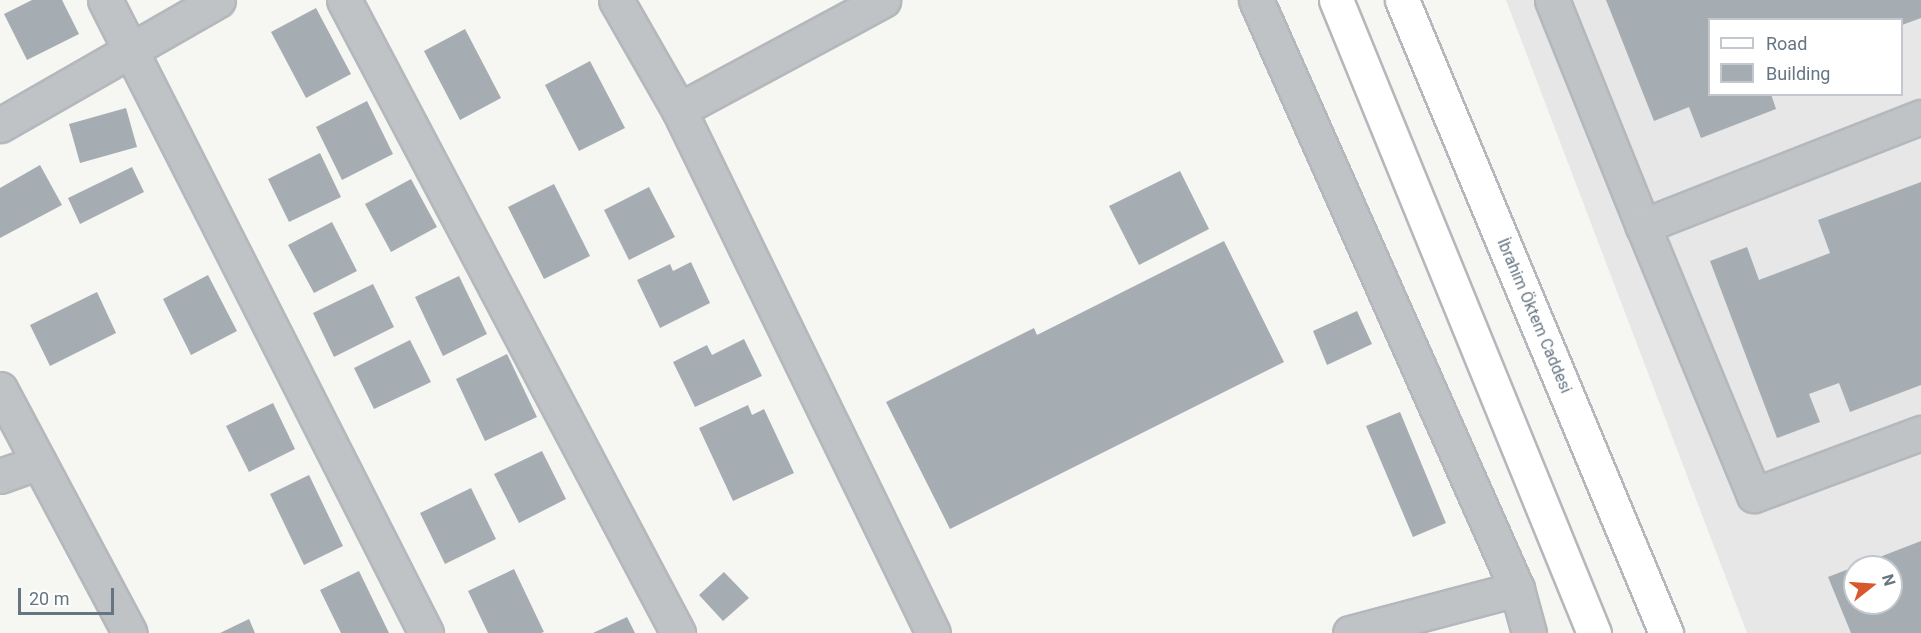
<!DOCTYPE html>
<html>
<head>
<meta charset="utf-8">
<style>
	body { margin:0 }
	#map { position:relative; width:1921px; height:633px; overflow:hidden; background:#f6f6f2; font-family:Roboto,sans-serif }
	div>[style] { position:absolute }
	.built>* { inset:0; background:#e6e7e6 }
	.building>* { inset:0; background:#a5adb3 }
	.roads { filter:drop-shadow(2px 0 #b4b8bc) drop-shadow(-2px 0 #b4b8bc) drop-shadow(0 2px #b4b8bc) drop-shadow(0 -2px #b4b8bc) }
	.minor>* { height:33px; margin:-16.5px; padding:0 16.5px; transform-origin:16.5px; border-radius:16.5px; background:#bfc3c6 }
	.major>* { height:33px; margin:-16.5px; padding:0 16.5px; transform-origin:16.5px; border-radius:16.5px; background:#fff }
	span { translate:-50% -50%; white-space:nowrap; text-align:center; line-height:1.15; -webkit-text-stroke:6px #fff; paint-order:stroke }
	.street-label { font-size:16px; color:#667582 }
	.legend { position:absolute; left:1708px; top:18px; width:195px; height:78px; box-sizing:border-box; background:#fff; border:2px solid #c2c8cd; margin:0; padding:8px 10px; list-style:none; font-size:18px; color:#667582 }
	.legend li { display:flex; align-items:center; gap:12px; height:30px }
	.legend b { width:30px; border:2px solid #c2c8cd }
	.north { position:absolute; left:1843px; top:555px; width:60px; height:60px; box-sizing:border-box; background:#fff; border:2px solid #c2c8cd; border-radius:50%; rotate:73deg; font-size:16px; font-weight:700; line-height:24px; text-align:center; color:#667582 }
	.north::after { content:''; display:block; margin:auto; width:21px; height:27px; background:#d9592f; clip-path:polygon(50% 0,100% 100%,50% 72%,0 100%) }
	.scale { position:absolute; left:18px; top:588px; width:96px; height:27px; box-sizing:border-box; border:3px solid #667582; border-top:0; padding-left:8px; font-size:18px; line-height:21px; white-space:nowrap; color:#667582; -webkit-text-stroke:4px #fff; paint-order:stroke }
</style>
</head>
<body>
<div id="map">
	<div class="built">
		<i style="clip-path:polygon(evenodd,1506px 0,1921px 0,1921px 633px,1747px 633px,1506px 0,1710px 20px,1902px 20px,1902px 94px,1710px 94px,1710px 20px,1506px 0,1855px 567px,1891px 567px,1891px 603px,1855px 603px,1855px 567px)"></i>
	</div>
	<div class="building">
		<i style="clip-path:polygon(32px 0,62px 0,79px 34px,27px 60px,4px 14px)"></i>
		<i style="clip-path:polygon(1606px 0,1921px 0,1921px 18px,1902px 25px,1902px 20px,1710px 20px,1710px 94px,1771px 94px,1776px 109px,1701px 138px,1689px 107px,1654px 121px)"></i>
		<i style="clip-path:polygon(316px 8px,351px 74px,306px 98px,271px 32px)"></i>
		<i style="clip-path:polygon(465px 29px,501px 98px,460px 120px,424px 51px)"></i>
		<i style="clip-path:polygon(590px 61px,625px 128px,579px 151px,545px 85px)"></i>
		<i style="clip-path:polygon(367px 101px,393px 154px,342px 180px,316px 127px)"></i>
		<i style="clip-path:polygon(126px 108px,137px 147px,80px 163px,69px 124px)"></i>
		<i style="clip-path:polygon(320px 153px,341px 197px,289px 222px,268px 179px)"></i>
		<i style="clip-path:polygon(40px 165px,62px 205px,0 238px,0 188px)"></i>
		<i style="clip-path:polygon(132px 167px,144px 192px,80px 224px,68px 198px)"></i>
		<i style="clip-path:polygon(1180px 171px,1209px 229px,1139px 265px,1109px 206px)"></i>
		<i style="clip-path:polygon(411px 179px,437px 227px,391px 252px,365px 204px)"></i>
		<i style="clip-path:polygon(1921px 182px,1921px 385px,1850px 412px,1839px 383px,1809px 394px,1820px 422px,1777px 438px,1710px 261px,1747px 247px,1759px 280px,1830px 253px,1818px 220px)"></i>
		<i style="clip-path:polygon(554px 184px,590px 256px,544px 279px,508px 207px)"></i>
		<i style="clip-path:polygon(649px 187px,675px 237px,629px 260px,604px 210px)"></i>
		<i style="clip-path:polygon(332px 222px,357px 271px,314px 293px,288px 245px)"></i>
		<i style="clip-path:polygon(1224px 241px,1284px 362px,950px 529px,886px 402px,1034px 328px,1037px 335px)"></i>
		<i style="clip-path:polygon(691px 262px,710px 303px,660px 328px,637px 280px,670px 264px,673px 271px)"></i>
		<i style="clip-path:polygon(208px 275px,237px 331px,191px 355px,163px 299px)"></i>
		<i style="clip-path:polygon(459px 276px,487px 334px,443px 356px,415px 297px)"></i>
		<i style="clip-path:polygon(373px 284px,394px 327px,334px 357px,313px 313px)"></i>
		<i style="clip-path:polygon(97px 292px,116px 333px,50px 366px,30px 325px)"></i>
		<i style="clip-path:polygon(1357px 311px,1372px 344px,1327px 365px,1313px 331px)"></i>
		<i style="clip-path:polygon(744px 339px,762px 376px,695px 407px,673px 362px,707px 345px,712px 355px)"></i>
		<i style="clip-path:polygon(410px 340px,431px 382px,374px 409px,354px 368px)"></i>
		<i style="clip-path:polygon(507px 354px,537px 417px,485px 441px,456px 379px)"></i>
		<i style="clip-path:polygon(273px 403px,295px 449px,249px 472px,226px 426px)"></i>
		<i style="clip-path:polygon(748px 405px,752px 415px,764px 409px,794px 473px,733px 501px,699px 428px)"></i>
		<i style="clip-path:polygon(1400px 412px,1446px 523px,1413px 537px,1366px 426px)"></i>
		<i style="clip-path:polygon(542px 451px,566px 499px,519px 523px,494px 474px)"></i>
		<i style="clip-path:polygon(309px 475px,343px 546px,304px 565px,270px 494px)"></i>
		<i style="clip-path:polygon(471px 488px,496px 539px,445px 564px,420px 513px)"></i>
		<i style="clip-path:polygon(evenodd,1921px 541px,1921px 633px,1851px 633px,1828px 577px,1921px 541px,1855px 567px,1891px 567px,1891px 603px,1855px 603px,1855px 567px)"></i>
		<i style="clip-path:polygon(514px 569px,544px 632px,541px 633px,488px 633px,468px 591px)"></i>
		<i style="clip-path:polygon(359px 571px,389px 633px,341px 633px,320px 590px)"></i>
		<i style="clip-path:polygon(724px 572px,749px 598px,723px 621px,699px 595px)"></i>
		<i style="clip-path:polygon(627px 617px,635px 633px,593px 633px)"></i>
		<i style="clip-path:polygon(249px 619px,255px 633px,220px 633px)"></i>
	</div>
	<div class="roads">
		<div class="minor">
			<i style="left:105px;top:0;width:710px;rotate:63.11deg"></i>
			<i style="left:344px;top:0;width:716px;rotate:62.18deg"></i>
			<i style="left:616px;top:0;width:127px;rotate:60.2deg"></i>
			<i style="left:679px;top:110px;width:581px;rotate:64.1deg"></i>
			<i style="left:1256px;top:0;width:644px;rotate:66.1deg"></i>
			<i style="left:1517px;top:589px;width:46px;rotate:74.7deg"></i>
			<i style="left:1552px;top:0;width:244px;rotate:68.1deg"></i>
			<i style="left:679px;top:110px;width:232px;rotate:-28.3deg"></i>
			<i style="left:1921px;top:117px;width:299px;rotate:158.6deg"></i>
			<i style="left:1643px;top:226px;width:291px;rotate:67.6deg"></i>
			<i style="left:1754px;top:495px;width:178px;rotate:-20.4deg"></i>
			<i style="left:0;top:125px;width:251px;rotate:-29.8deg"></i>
			<i style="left:0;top:389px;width:276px;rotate:62deg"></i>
			<i style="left:0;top:476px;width:41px;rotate:-19.7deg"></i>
			<i style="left:1350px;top:633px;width:173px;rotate:-14.8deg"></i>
		</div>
		<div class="major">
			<i style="left:1336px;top:0;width:684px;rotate:67.83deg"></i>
			<i style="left:1402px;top:0;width:686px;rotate:67.36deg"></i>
		</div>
	</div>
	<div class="street-label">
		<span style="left:1534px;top:316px;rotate:67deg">İbrahim Öktem Caddesi</span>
	</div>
	<ul class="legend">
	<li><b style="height:8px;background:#fff"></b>Road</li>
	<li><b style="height:16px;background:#a5adb3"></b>Building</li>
	</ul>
	<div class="north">N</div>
	<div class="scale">20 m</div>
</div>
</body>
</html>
